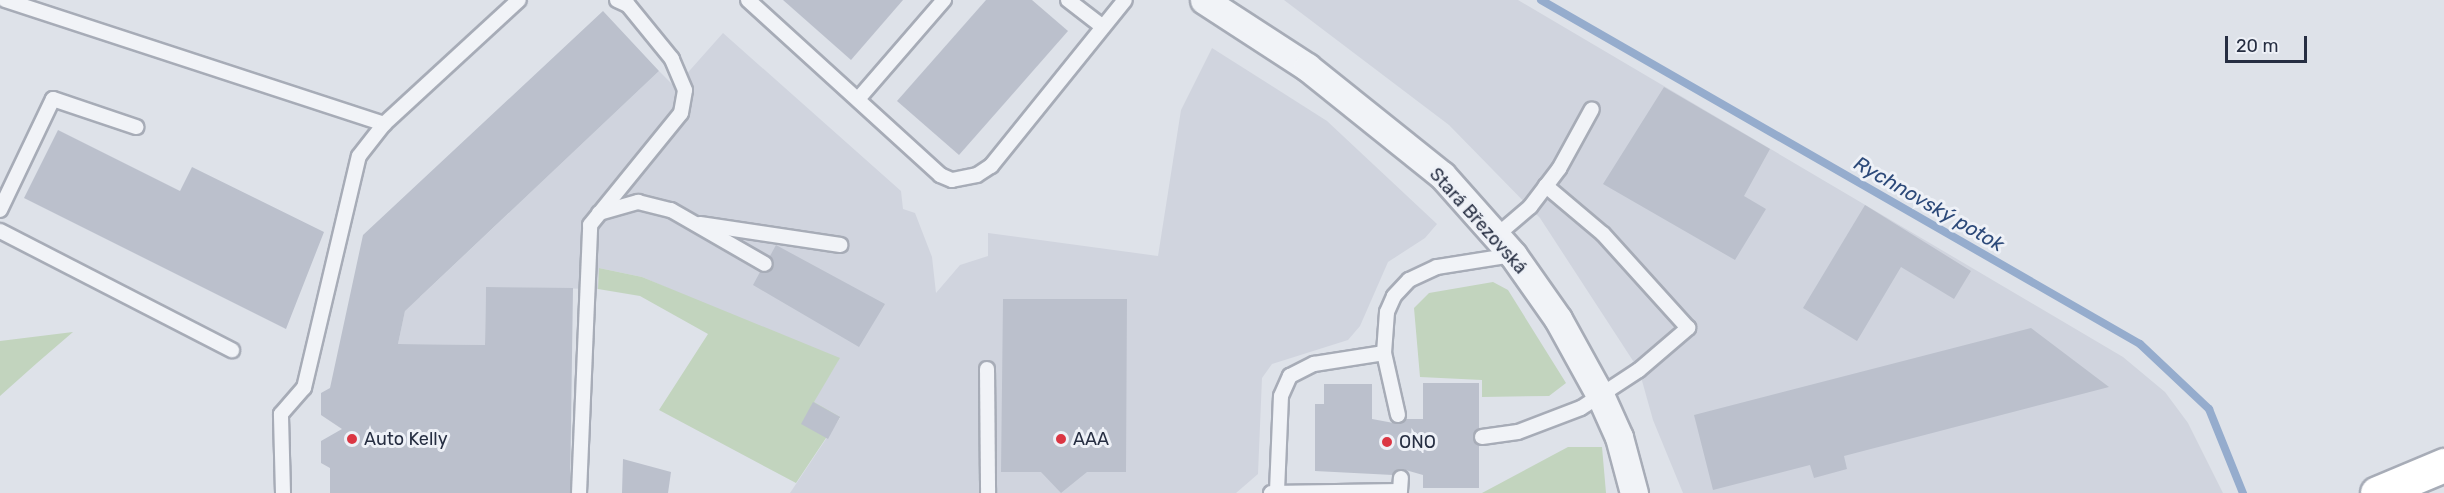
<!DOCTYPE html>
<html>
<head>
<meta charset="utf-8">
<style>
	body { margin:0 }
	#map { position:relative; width:2444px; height:493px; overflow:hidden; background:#dee2e9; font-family:Rubik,sans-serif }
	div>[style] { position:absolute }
	.built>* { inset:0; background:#d0d4de }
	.green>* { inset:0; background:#c2d4be }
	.stream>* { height:8px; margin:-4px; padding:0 4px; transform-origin:4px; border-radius:4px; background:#95accd }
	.building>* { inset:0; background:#bbc0cc }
	.roads { filter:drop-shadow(2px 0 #a7acb7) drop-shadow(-2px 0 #a7acb7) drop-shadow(0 2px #a7acb7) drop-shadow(0 -2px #a7acb7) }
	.service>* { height:14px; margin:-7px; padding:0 7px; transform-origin:7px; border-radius:7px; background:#f1f3f7 }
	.minor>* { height:27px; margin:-13.5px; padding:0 13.5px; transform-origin:13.5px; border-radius:13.5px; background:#f1f3f7 }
	.secondary>* { height:33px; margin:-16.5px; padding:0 16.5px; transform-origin:16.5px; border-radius:16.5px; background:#fff }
	.dots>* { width:16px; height:16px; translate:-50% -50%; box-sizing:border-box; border:3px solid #eef1f7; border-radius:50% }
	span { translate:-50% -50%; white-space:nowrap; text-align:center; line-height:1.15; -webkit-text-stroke:6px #eef1f7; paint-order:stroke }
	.street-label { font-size:18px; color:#262e42 }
	.poi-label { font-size:18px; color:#262e42 }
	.left { translate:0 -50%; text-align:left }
	.water-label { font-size:20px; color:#2c4979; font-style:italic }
	.scale { position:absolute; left:2225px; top:36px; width:82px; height:27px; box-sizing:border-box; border:3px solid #262e42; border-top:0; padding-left:8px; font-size:18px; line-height:21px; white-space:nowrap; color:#262e42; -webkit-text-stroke:4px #eef1f7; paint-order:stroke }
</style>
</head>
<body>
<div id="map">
	<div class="built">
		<i style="clip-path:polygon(1284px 0,1518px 0,2123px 357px,2165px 392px,2188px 423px,2223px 493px,1683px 493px,1653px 420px,1639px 370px,1540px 218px,1449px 125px)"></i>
		<i style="clip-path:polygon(723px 33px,901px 191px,903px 209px,915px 213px,932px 257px,936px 293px,960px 265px,988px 256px,988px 233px,1158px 256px,1181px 110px,1212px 48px,1327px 121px,1437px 224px,1425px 238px,1388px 262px,1360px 326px,1348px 340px,1272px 364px,1262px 378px,1258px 474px,1236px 493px,790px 493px,840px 418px,813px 402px,838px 361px,642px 277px,599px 268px,598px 289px,486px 287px,485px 345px,398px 344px,410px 287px,420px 297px,659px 71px,675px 87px)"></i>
	</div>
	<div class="green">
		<i style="clip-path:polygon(599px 268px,642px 277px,840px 358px,814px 402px,840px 417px,796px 483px,659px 410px,708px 334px,640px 296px,598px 289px)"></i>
		<i style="clip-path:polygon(1493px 282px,1508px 290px,1566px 383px,1549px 396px,1482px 397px,1482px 380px,1420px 377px,1414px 308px,1429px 293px)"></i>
		<i style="clip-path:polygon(73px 332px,37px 363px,0 396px,0 341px)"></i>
		<i style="clip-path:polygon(1568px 447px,1602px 447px,1606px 493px,1482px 493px)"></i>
	</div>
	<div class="stream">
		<i style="left:1541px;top:0;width:691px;rotate:29.87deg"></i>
		<i style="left:2140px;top:344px;width:95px;rotate:43.3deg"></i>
		<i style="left:2209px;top:409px;width:91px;rotate:68deg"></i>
	</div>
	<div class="building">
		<i style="clip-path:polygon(783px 0,903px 0,851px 60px)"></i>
		<i style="clip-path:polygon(986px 0,1032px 0,1068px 31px,959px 155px,897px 101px)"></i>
		<i style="clip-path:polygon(603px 11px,659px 71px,405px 311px,398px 344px,485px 345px,486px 287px,573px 288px,570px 493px,330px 493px,330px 468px,321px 463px,321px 441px,342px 429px,321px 415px,321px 393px,330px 388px,363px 235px)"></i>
		<i style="clip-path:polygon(1664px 87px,1770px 149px,1744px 196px,1766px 209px,1735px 260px,1603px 184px)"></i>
		<i style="clip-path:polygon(58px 130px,180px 191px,192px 167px,324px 232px,286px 329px,24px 198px)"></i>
		<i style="clip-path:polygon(1865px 205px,1971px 271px,1954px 299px,1901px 267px,1857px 341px,1803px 308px)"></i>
		<i style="clip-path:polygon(776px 245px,885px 304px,859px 347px,753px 285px,760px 272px,772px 269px,770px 256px)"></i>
		<i style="clip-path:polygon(1003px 299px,1127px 299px,1126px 472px,1087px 472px,1061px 493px,1041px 472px,1001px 472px)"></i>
		<i style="clip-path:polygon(2031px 328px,2109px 387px,1844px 456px,1847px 469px,1814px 478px,1810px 465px,1713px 490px,1694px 415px)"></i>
		<i style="clip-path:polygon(1423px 383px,1479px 383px,1479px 429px,1473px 438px,1479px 445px,1479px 488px,1423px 488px,1423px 475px,1402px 469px,1393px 475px,1315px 471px,1315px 404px,1324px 404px,1324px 384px,1372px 384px,1372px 419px,1399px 424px,1406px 419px,1423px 419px)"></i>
		<i style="clip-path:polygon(813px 402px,840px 417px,828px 439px,801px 424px)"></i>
		<i style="clip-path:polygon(623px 459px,671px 472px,668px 493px,622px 493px)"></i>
	</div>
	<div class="roads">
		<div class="service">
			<i style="left:5px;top:0;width:399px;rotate:18.1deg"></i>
			<i style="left:748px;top:0;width:260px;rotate:42.3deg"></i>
			<i style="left:940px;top:175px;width:13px;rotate:23deg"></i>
			<i style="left:952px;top:180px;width:25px;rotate:-11deg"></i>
			<i style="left:977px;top:175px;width:17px;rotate:-33deg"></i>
			<i style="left:991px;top:166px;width:213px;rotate:-51.1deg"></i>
			<i style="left:1068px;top:0;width:44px;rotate:37.6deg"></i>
			<i style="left:859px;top:98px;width:130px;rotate:-49.1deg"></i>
			<i style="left:0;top:210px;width:123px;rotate:-64.5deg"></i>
			<i style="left:53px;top:99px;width:88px;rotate:18.6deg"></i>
			<i style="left:599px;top:213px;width:41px;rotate:-15.8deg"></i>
			<i style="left:638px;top:202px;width:34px;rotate:14deg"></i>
			<i style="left:671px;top:210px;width:108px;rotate:29.9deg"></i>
			<i style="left:700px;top:224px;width:142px;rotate:8.5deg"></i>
			<i style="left:0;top:231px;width:261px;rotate:27.2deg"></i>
			<i style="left:1496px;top:236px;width:45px;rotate:-40.5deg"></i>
			<i style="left:1530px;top:207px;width:48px;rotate:-52.7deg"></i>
			<i style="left:1559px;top:169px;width:68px;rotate:-61.2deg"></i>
			<i style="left:987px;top:369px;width:124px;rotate:89.5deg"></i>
			<i style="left:1398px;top:415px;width:64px;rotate:-102.7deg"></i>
			<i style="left:1384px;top:353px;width:41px;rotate:-85.8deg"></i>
			<i style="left:1387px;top:312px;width:17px;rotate:-66deg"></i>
			<i style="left:1394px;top:296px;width:22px;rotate:-47deg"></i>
			<i style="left:1409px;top:280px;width:31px;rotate:-25deg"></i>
			<i style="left:1437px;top:267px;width:77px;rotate:-9deg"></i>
			<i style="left:1482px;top:437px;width:36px;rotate:-8deg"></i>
			<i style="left:1518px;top:432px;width:67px;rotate:-20.9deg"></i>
			<i style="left:1581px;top:408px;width:69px;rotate:-33.2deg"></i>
			<i style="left:1639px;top:370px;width:65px;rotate:-40.6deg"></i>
			<i style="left:1688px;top:328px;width:127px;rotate:-132.1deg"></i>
			<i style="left:1603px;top:234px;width:75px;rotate:-139.9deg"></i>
			<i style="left:1277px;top:491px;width:95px;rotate:-87.6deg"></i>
			<i style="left:1281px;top:396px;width:22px;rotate:-66deg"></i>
			<i style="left:1290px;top:376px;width:27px;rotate:-27deg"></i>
			<i style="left:1314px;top:364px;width:71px;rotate:-8.9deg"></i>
			<i style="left:283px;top:493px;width:79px;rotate:-91.5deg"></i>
			<i style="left:281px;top:414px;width:35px;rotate:-49deg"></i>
			<i style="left:304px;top:388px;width:238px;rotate:-76.7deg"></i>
			<i style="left:359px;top:156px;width:41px;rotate:-52deg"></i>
			<i style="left:384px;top:124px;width:183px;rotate:-42.6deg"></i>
			<i style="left:579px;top:493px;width:268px;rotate:-87.6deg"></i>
			<i style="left:590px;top:225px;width:144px;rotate:-50.9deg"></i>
			<i style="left:681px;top:113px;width:23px;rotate:-80deg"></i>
			<i style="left:685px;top:90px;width:34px;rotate:-113deg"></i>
			<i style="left:672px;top:59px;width:70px;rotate:-129.2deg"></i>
			<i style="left:628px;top:5px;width:12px;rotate:-156deg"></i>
			<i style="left:1271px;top:493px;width:129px;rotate:-0.9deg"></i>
			<i style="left:1400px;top:491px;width:13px;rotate:-86deg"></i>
		</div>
		<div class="minor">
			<i style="left:1204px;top:0;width:123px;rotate:33deg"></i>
			<i style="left:1307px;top:67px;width:173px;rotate:38.7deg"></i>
			<i style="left:1442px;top:175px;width:107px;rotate:48.4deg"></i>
			<i style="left:1513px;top:255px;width:78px;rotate:54.9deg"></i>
			<i style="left:1558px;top:319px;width:89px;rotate:61.1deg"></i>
			<i style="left:1601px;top:397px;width:44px;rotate:65.8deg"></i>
			<i style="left:1619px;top:437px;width:58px;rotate:75deg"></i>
		</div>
		<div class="secondary">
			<i style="left:2377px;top:493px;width:73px;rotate:-22.7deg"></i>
		</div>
	</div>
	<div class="dots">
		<i style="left:352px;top:439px;background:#db3643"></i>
		<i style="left:1061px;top:439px;background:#db3643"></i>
		<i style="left:1387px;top:442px;background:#db3643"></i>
	</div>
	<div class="street-label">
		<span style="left:1478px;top:221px;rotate:48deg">Stará Březovská</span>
	</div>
	<div class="poi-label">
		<span class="left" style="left:364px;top:439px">Auto Kelly</span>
		<span class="left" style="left:1073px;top:439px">AAA</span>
		<span class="left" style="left:1399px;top:442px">ONO</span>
	</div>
	<div class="water-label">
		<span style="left:1929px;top:204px;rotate:30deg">Rychnovský potok</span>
	</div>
	<div class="scale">20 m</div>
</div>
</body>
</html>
